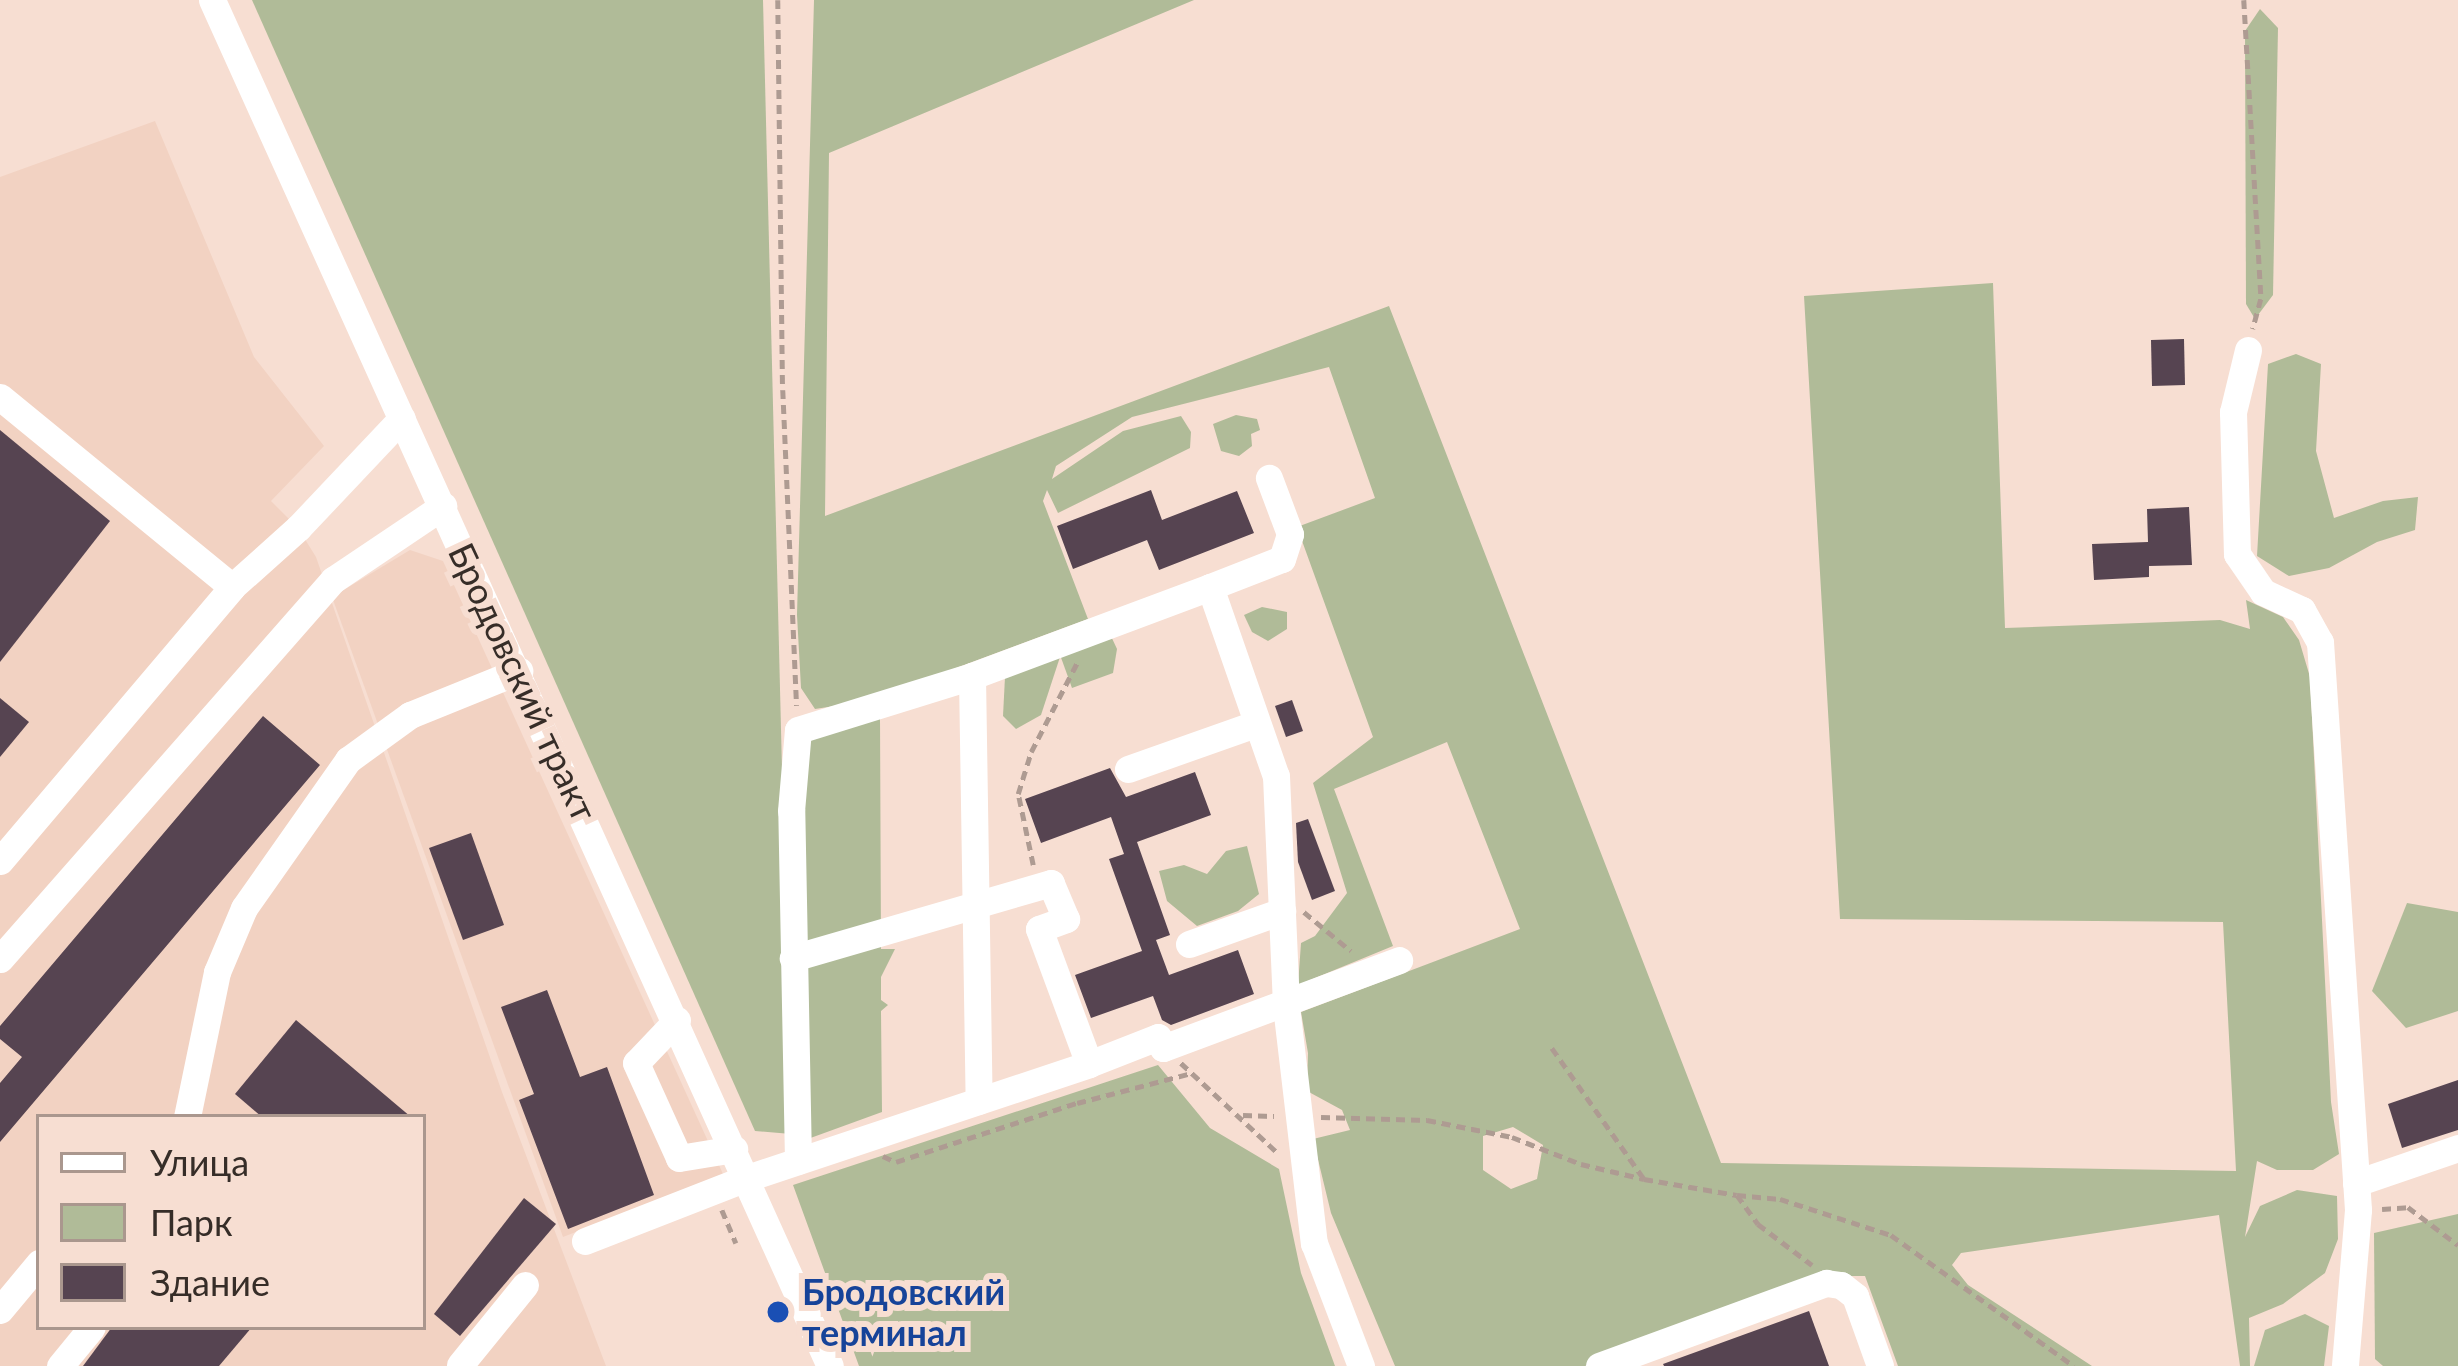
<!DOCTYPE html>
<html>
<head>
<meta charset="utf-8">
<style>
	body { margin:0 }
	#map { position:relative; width:2458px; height:1366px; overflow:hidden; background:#f7ded2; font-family:Lato,sans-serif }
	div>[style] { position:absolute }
	.built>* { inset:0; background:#f2d2c2 }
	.green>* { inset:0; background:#b0bb98 }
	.building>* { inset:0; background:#564451 }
	.path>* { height:4.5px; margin-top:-2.25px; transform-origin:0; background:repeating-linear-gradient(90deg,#ae9b92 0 9px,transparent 0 15px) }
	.minor>* { height:27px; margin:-13.5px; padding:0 13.5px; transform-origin:13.5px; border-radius:13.5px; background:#fff }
	.dots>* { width:33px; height:33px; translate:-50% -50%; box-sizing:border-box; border:6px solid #f7ded2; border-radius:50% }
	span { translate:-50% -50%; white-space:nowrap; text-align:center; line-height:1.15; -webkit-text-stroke:12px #f7ded2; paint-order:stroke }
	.street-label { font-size:36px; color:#362d28 }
	.transit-label { font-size:36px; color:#164399; font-weight:700 }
	.left { translate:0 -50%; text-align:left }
	.legend { position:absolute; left:36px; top:1114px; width:390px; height:216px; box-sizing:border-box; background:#f7ded2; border:3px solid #aa978e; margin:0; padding:15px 21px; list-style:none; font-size:36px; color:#362d28 }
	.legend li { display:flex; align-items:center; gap:24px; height:60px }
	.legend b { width:60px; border:3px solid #aa978e }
</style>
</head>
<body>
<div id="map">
	<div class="built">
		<i style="clip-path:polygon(evenodd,155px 121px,254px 357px,324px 446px,271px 501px,298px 528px,316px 557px,502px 1092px,606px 1366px,0 1366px,0 177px,155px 121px,39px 1117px,423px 1117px,423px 1327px,39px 1327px,39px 1117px)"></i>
		<i style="clip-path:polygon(410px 550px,443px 561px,723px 1174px,563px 1237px,332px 597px)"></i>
	</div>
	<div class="green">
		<i style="clip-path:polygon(252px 0,763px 0,791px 1134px,755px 1131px)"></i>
		<i style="clip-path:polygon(evenodd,814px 0,1194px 0,829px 153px,825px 516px,1389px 306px,1721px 1163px,2236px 1171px,2223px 922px,1840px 919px,1804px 296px,1993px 283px,2005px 628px,2220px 620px,2250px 629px,2246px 600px,2283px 617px,2299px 640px,2310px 677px,2331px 1102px,2339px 1154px,2313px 1170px,2277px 1170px,2257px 1161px,2245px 1237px,2260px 1206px,2297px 1190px,2337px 1196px,2338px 1239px,2325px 1273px,2283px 1304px,2249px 1318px,2250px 1366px,2240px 1366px,2219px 1215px,1961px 1253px,1952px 1265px,1968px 1285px,2092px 1366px,1898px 1366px,1865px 1276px,1828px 1276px,1585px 1366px,1395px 1366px,1331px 1213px,1313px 1139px,1350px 1130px,1342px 1110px,1307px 1091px,1308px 1053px,1301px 1012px,1520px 929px,1447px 742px,1334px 789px,1393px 946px,1298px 985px,1301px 943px,1315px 936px,1347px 893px,1313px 783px,1373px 737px,1297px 527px,1375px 498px,1329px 367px,1132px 417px,1056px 466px,1052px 479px,1123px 431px,1181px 416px,1191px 432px,1190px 448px,1058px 513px,1047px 490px,1043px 501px,1088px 619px,867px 701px,815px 709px,801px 688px,797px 615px,814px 0,1513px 1127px,1543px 1145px,1537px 1179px,1511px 1189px,1483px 1170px,1483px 1136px,1513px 1127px)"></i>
		<i style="clip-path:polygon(2260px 9px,2278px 28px,2273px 295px,2255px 319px,2246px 304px,2245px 31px)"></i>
		<i style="clip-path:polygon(2296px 354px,2321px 364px,2316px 451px,2334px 518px,2383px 501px,2418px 497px,2415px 530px,2377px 542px,2329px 568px,2289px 576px,2257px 556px,2268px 364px)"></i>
		<i style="clip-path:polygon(1236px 415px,1257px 419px,1260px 430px,1251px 434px,1252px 446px,1239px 456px,1221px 451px,1213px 424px)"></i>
		<i style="clip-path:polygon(1262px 607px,1287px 612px,1287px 629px,1268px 641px,1252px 632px,1244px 615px)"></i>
		<i style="clip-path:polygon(1110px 634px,1117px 649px,1113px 673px,1072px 688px,1059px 652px)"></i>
		<i style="clip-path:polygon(1060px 657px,1041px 715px,1016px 729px,1003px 716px,1005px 677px)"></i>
		<i style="clip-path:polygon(880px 714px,881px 949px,895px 949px,881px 977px,881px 1000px,888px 1005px,881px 1011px,882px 1112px,805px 1140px,803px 740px)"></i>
		<i style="clip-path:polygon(1247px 846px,1259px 894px,1238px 911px,1197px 926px,1167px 901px,1159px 871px,1184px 865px,1207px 874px,1226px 851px)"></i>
		<i style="clip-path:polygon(2407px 903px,2458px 912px,2458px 1011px,2406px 1028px,2372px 991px)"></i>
		<i style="clip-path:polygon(1158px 1065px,1210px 1128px,1279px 1169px,1301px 1273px,1335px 1366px,859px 1366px,793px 1185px)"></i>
		<i style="clip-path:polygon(2458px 1214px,2458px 1366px,2383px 1366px,2375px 1359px,2374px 1233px)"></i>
		<i style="clip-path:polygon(2305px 1314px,2329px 1326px,2324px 1366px,2254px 1366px,2265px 1330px)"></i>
	</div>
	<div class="building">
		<i style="clip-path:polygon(2184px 339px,2185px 385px,2152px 386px,2151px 340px)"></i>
		<i style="clip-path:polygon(0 430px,110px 521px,0 662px)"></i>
		<i style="clip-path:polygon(1151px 490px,1162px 520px,1237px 491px,1254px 533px,1159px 570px,1147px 540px,1073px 569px,1057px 526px)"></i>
		<i style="clip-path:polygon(2189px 507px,2192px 565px,2149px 566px,2149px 577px,2094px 580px,2092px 544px,2148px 542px,2147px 509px)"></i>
		<i style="clip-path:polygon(0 698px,29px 722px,0 757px)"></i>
		<i style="clip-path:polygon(1292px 700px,1303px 731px,1286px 737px,1275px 706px)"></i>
		<i style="clip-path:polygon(263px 716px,320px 765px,0 1142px,0 1083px,22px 1057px,0 1039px,0 1026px)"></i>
		<i style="clip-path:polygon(1110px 768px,1126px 797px,1195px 772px,1211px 815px,1137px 842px,1170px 935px,1156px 940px,1169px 975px,1238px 950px,1254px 994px,1171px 1025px,1162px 1020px,1153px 996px,1091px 1018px,1075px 975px,1142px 951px,1109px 859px,1124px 854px,1111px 817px,1041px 843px,1025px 799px)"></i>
		<i style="clip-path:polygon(1308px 819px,1335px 891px,1312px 900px,1298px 862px,1296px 823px)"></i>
		<i style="clip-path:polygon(471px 833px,504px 925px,463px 940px,429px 848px)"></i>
		<i style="clip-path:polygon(547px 990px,580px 1077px,607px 1067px,654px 1195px,568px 1229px,519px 1100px,534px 1094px,501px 1007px)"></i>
		<i style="clip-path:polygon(296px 1020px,411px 1117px,262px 1117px,235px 1094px)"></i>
		<i style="clip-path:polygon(2458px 1080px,2458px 1130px,2402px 1148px,2388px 1104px)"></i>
		<i style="clip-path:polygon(524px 1198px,556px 1224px,460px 1336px,434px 1314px)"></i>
		<i style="clip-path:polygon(1809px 1311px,1829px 1366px,1664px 1366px,1663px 1364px)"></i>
		<i style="clip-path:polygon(112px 1327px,252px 1327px,219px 1366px,83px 1366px)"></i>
	</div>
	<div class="path">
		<i style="left:778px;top:0;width:390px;rotate:89.3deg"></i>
		<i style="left:783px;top:390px;width:316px;rotate:87.5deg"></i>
		<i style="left:2244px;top:0;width:299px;rotate:86.7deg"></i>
		<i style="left:2261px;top:299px;width:31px;rotate:105deg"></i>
		<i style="left:1033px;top:865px;width:73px;rotate:-101.9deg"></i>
		<i style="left:1018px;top:794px;width:44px;rotate:-72.8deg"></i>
		<i style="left:1031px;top:752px;width:100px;rotate:-62.7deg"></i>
		<i style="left:1304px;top:912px;width:61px;rotate:39.7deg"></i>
		<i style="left:1552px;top:1048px;width:160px;rotate:54.9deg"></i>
		<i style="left:1181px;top:1063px;width:132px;rotate:42.9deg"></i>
		<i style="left:1243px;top:1115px;width:31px;rotate:2deg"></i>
		<i style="left:1321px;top:1117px;width:106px;rotate:1.6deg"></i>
		<i style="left:1427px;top:1120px;width:87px;rotate:11.3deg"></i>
		<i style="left:1512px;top:1137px;width:74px;rotate:21.4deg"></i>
		<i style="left:1581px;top:1164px;width:65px;rotate:13.4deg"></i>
		<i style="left:1644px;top:1179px;width:94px;rotate:9.8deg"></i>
		<i style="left:1737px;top:1195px;width:36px;rotate:54deg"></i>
		<i style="left:1758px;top:1224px;width:68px;rotate:37.2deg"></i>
		<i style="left:883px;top:1156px;width:14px;rotate:25deg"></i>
		<i style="left:896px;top:1162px;width:190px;rotate:-18.1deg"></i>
		<i style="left:1077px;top:1103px;width:118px;rotate:-14.7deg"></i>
		<i style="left:1737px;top:1195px;width:43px;rotate:5.3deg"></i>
		<i style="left:1780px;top:1199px;width:117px;rotate:18deg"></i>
		<i style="left:1891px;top:1235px;width:225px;rotate:35.6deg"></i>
		<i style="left:2382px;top:1209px;width:26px;rotate:-4deg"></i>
		<i style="left:2408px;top:1207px;width:63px;rotate:37.2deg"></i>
		<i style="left:722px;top:1210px;width:36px;rotate:67deg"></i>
	</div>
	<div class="minor">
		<i style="left:212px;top:0;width:1499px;rotate:65.66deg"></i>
		<i style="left:2248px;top:350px;width:64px;rotate:103.6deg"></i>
		<i style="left:2233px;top:412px;width:142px;rotate:88.4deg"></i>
		<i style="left:2237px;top:554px;width:46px;rotate:55.6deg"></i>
		<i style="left:2263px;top:592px;width:43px;rotate:24.8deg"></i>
		<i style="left:2302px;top:610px;width:37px;rotate:61deg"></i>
		<i style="left:2320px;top:642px;width:569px;rotate:86.17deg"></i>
		<i style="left:2358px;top:1210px;width:157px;rotate:94.8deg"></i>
		<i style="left:0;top:397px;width:300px;rotate:39.3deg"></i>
		<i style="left:1210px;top:587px;width:77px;rotate:-21.3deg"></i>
		<i style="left:1282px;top:559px;width:26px;rotate:-72deg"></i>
		<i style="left:1290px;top:534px;width:60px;rotate:-110.6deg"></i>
		<i style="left:972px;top:676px;width:425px;rotate:89.1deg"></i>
		<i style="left:1128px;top:769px;width:135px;rotate:-19.5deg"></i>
		<i style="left:0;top:861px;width:359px;rotate:-49.7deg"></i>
		<i style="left:232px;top:587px;width:89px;rotate:-41.8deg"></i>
		<i style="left:298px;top:528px;width:151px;rotate:-46.6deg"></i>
		<i style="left:1189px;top:944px;width:99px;rotate:-19.5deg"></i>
		<i style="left:0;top:959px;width:505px;rotate:-48.7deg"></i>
		<i style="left:333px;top:580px;width:133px;rotate:-33.9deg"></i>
		<i style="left:677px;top:1020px;width:59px;rotate:133.6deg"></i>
		<i style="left:636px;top:1063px;width:104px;rotate:65.6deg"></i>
		<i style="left:679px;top:1158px;width:56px;rotate:-9.3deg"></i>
		<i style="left:1089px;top:1064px;width:74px;rotate:-21.4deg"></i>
		<i style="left:1158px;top:1037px;width:12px;rotate:66deg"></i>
		<i style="left:1163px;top:1048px;width:252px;rotate:-20.4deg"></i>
		<i style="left:187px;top:1117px;width:148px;rotate:-78.3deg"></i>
		<i style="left:217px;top:972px;width:69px;rotate:-67.1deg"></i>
		<i style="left:244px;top:908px;width:181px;rotate:-54.9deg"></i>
		<i style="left:348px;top:760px;width:77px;rotate:-36deg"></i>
		<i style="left:410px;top:715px;width:118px;rotate:-22deg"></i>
		<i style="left:798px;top:1161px;width:350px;rotate:-91.1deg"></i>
		<i style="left:791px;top:811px;width:81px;rotate:-85.1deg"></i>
		<i style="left:798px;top:730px;width:182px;rotate:-17.2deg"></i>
		<i style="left:972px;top:676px;width:254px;rotate:-20.5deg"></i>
		<i style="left:1210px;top:587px;width:200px;rotate:70.8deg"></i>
		<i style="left:1276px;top:776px;width:230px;rotate:87.5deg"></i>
		<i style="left:1286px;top:1006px;width:239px;rotate:83.3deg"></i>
		<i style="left:1314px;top:1243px;width:132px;rotate:69.1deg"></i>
		<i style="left:2356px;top:1183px;width:108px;rotate:-18.9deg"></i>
		<i style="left:585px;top:1241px;width:174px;rotate:-21.3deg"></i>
		<i style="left:747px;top:1178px;width:360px;rotate:-18.4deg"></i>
		<i style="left:1089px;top:1064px;width:144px;rotate:-110.3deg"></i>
		<i style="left:1039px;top:929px;width:29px;rotate:-20deg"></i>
		<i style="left:1066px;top:919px;width:39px;rotate:-113deg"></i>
		<i style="left:1051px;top:883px;width:269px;rotate:163.8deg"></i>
		<i style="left:0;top:1310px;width:61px;rotate:-50.3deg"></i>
		<i style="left:460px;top:1365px;width:103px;rotate:-50.9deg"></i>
		<i style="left:60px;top:1366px;width:50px;rotate:-50.6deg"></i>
		<i style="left:1599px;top:1366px;width:242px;rotate:-20.1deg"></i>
		<i style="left:1826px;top:1283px;width:15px;rotate:8deg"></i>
		<i style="left:1841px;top:1285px;width:18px;rotate:38deg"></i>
		<i style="left:1855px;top:1296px;width:74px;rotate:70.3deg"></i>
	</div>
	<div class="dots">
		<i style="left:778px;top:1312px;background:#1a4fb4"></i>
	</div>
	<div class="street-label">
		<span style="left:523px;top:682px;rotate:65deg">Бродовский тракт</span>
	</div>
	<div class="transit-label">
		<span class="left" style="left:802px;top:1312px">Бродовский<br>терминал</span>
	</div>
	<ul class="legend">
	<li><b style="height:15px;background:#fff"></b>Улица</li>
	<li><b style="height:33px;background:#b0bb98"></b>Парк</li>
	<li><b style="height:33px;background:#564451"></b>Здание</li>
	</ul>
</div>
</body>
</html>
